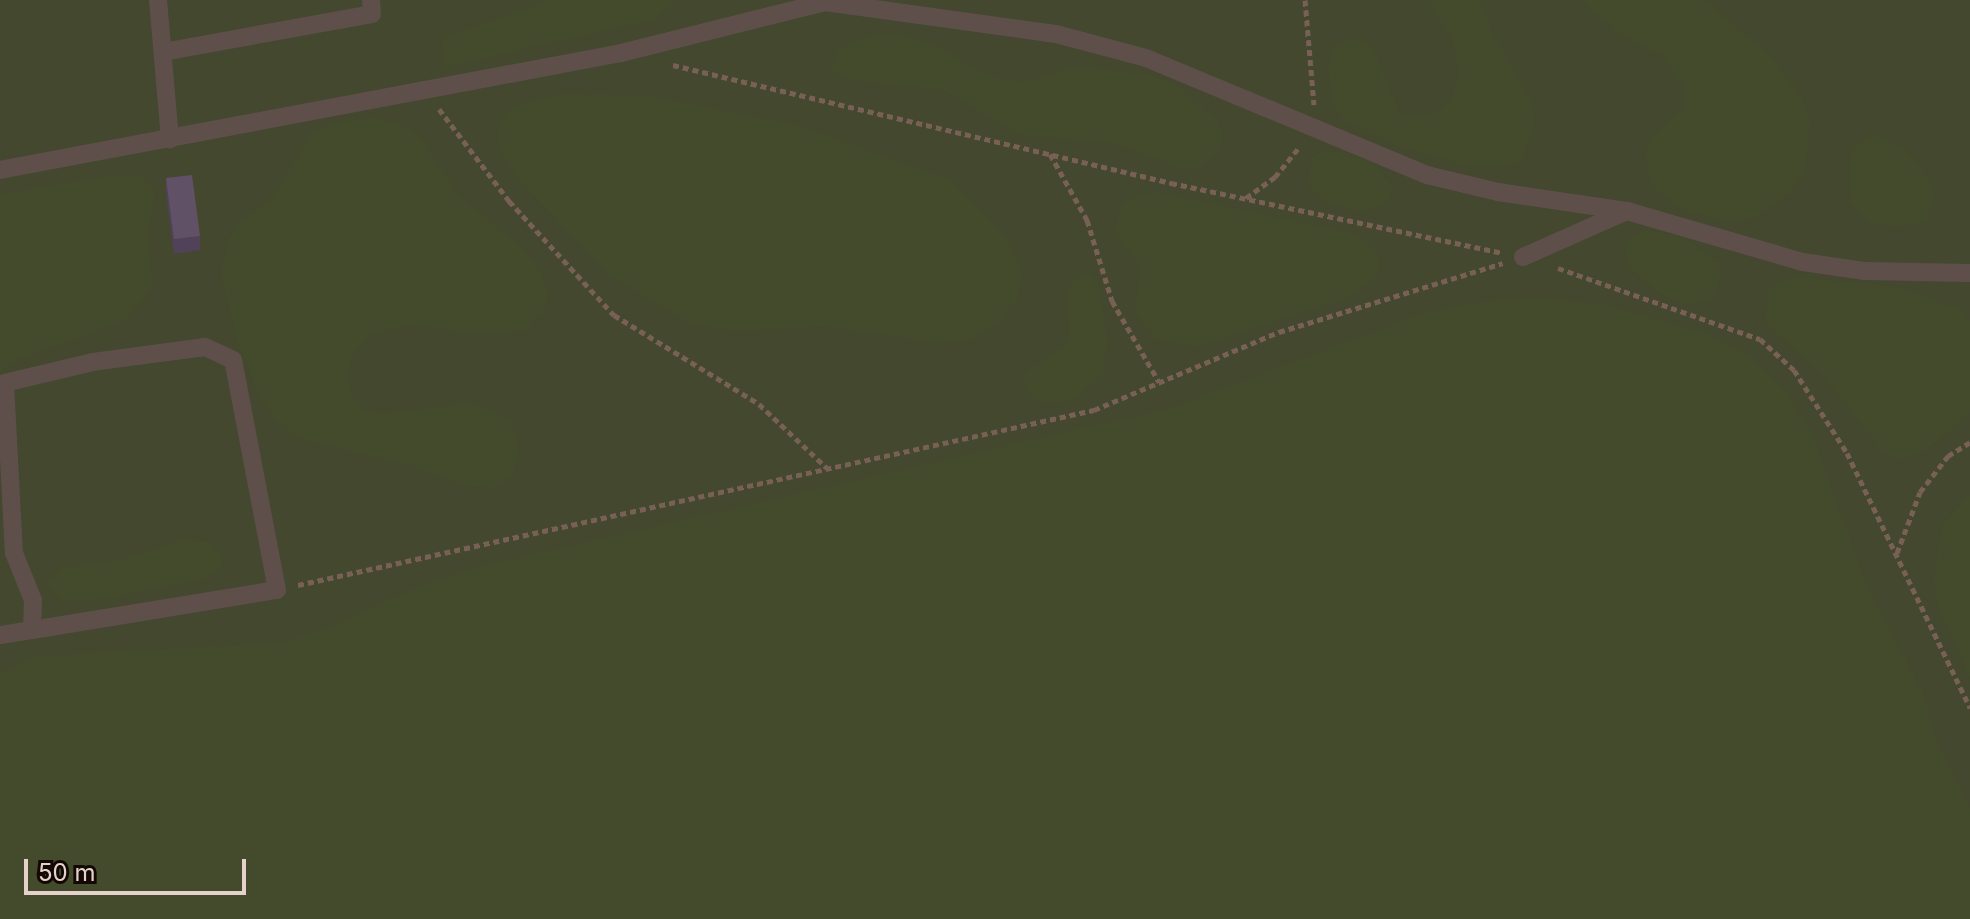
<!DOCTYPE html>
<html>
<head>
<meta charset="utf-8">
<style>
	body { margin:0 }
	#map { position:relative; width:1970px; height:919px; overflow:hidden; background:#351a0d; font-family:Inter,sans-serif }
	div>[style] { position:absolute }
	.green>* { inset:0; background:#43482f }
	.forest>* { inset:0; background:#444a2c }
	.path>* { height:5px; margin-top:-2.5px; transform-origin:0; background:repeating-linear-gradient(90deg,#786055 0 6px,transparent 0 10px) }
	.service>* { height:18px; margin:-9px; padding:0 9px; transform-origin:9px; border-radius:9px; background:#5e4f4a }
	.wall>* { inset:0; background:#514259 }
	.building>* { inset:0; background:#615166 }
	span { translate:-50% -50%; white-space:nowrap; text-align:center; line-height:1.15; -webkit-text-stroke:6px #140804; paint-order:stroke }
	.scale { position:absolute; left:24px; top:859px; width:222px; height:36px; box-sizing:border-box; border:4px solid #e5d2ca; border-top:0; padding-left:10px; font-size:24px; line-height:28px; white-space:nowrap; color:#e5d2ca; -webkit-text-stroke:6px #140804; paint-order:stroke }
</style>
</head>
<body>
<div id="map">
	<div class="green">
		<i style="clip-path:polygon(0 0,1970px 0,1970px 919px,0 919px)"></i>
	</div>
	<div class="forest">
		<i style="clip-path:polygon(549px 0,674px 0,675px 3px,654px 20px,445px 67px,441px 39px)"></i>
		<i style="clip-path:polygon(1429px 0,1481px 0,1493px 33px,1533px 103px,1535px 127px,1520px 162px,1498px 168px,1469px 166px,1398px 147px,1345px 121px,1333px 106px,1327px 67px,1332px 49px,1343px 40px,1359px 38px,1374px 49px,1401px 115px,1425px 117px,1442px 109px,1453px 94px,1458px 70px,1454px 45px)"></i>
		<i style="clip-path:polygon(1580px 0,1704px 0,1769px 54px,1803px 99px,1811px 124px,1805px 172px,1790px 194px,1751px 219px,1728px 222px,1683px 209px,1651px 186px,1644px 154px,1649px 140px,1684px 107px,1684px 89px,1664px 57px,1621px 35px)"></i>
		<i style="clip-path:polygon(889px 33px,932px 43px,986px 74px,1013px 81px,1034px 80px,1072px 65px,1150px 75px,1178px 86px,1217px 120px,1223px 133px,1222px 148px,1201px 167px,1183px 169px,1115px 144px,1021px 135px,942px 90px,854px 81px,831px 72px,837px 51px,848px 42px)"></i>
		<i style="clip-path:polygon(562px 93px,647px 95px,794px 124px,949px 179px,1006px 237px,1023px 269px,1018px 298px,1000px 322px,972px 339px,941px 343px,827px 327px,733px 331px,688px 323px,610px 275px,524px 187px,502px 156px,497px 137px,501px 120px,513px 106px)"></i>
		<i style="clip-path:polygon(371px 117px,409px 127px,423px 141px,458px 195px,519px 245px,539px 268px,548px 291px,546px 309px,525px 331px,473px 334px,411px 324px,369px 336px,353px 353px,348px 375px,352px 395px,365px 410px,381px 414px,469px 403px,492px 409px,509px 420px,518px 438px,519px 457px,512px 476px,494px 488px,466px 487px,419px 468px,302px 439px,277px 422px,259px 396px,239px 347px,220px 275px,228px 238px,239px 222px,271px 199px,311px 135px,329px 124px)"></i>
		<i style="clip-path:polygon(1880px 135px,1905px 149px,1929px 178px,1936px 193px,1927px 222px,1894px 228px,1873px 224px,1849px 200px,1850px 154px,1866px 137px)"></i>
		<i style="clip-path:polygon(1322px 151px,1352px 153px,1373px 164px,1393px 186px,1388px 204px,1362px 212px,1329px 204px,1307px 182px,1312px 158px)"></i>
		<i style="clip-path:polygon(104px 176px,140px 176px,156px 190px,148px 235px,153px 288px,124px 321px,16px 360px,0 372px,0 194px)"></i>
		<i style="clip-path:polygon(1157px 192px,1355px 233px,1378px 251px,1380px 265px,1375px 279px,1346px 299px,1198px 347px,1156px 341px,1135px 312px,1139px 267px,1114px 231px,1122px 204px,1136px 195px)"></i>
		<i style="clip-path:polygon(1646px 230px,1683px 236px,1717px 261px,1722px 276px,1712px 302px,1686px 305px,1665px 297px,1629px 269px,1624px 248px,1629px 238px)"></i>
		<i style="clip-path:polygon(1080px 274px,1092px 275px,1099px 285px,1108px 341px,1104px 373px,1079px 396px,1061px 403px,1035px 402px,1021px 380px,1028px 370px,1064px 346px,1069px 335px,1067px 289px)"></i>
		<i style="clip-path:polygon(1792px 276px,1900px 287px,1960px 309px,1970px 321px,1970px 412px,1965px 418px,1922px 453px,1899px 459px,1881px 450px,1824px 376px,1765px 322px,1767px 291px)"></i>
		<i style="clip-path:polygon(1538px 298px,1598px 303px,1713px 335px,1753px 359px,1786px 392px,1813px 435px,1866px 583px,1922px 689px,1939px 746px,1970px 808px,1970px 919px,0 919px,0 674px,30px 656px,281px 642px,328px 628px,427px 582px,485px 565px,1170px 408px,1421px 314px,1475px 302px)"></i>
		<i style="clip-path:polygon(1970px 493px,1970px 679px,1938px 608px,1933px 576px,1942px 524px)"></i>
		<i style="clip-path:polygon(180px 540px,211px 541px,223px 559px,221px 569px,201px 581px,94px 600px,62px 601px,48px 587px,48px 580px,62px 568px,130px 557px)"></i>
	</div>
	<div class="path">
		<i style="left:1305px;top:0;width:105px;rotate:85.1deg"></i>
		<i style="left:673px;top:65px;width:512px;rotate:13.33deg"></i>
		<i style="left:1171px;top:183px;width:338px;rotate:11.9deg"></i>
		<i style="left:439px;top:109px;width:116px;rotate:52.7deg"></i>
		<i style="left:509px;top:201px;width:155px;rotate:47.4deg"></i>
		<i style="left:614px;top:315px;width:170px;rotate:31.5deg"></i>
		<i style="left:759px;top:404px;width:93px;rotate:43.3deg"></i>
		<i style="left:1050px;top:154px;width:76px;rotate:60.7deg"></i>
		<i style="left:1087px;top:220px;width:85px;rotate:72.8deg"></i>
		<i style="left:1112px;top:301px;width:94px;rotate:59.9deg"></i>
		<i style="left:1246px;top:198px;width:36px;rotate:-36deg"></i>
		<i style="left:1275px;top:177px;width:38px;rotate:-51deg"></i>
		<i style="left:1558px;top:268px;width:214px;rotate:19.4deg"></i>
		<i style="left:1760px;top:339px;width:46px;rotate:42.4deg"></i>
		<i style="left:1794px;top:370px;width:98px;rotate:57.4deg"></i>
		<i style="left:1847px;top:453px;width:283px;rotate:64.2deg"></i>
		<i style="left:1897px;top:553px;width:65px;rotate:-69.3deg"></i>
		<i style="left:1920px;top:492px;width:46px;rotate:-52.1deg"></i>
		<i style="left:1948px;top:456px;width:26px;rotate:-32deg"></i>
		<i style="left:298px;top:585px;width:815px;rotate:-12.4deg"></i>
		<i style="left:1094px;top:410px;width:201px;rotate:-22.9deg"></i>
		<i style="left:1279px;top:332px;width:234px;rotate:-17.1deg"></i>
	</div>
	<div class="service">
		<i style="left:158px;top:0;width:140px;rotate:85.1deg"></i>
		<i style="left:825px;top:2px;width:233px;rotate:7.9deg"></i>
		<i style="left:1056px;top:34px;width:93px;rotate:14.9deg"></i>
		<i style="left:1146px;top:58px;width:304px;rotate:22.6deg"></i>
		<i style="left:1427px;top:175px;width:73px;rotate:13.5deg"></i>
		<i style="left:1498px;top:192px;width:130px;rotate:8.4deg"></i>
		<i style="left:163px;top:52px;width:212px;rotate:-10.3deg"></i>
		<i style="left:372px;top:14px;width:14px;rotate:-94deg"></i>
		<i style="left:0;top:170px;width:632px;rotate:-10.67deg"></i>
		<i style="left:621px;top:53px;width:219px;rotate:-14deg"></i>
		<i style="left:1523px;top:257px;width:114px;rotate:-23.9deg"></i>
		<i style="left:1627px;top:211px;width:183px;rotate:16.2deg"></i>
		<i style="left:1803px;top:262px;width:63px;rotate:8.3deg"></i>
		<i style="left:1865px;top:271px;width:105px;rotate:1.1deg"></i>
		<i style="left:0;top:635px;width:32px;rotate:-9deg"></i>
		<i style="left:32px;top:630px;width:248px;rotate:-9.3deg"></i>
		<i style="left:277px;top:590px;width:234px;rotate:-100.8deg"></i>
		<i style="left:233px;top:360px;width:31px;rotate:-155deg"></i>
		<i style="left:205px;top:347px;width:113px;rotate:172.4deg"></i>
		<i style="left:93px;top:362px;width:90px;rotate:166.6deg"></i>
		<i style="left:5px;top:383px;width:170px;rotate:87deg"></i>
		<i style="left:14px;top:553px;width:51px;rotate:68deg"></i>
		<i style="left:33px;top:600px;width:30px;rotate:92deg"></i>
	</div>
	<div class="wall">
		<i style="clip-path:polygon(166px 178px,200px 236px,200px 250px,174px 254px,166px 192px)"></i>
	</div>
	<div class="building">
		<i style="clip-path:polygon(192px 175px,200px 236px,174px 239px,166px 178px)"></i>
	</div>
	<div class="scale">50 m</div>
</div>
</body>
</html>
